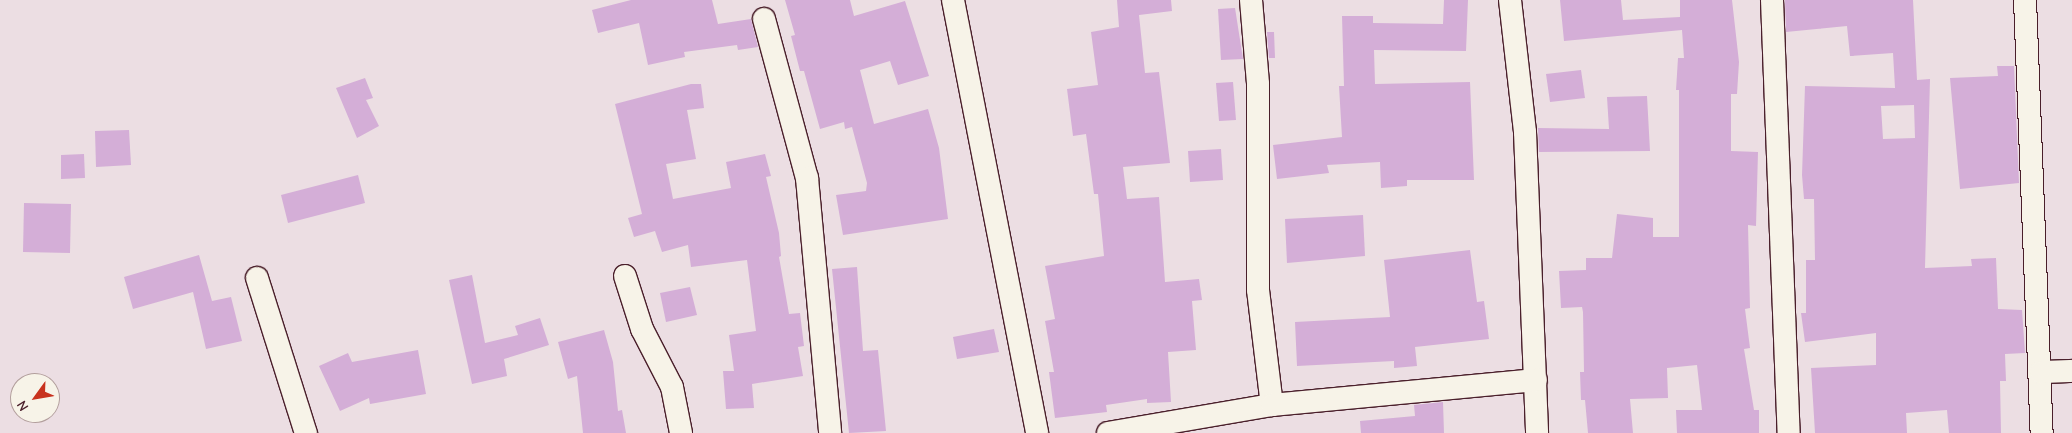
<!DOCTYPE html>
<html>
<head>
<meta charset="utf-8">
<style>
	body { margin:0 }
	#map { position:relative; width:2072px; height:433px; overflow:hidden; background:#ecdee3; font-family:"Comic Neue",sans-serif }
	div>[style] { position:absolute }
	.building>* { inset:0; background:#d4aed7 }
	.roads { filter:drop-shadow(1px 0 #4a1f2b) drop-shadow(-1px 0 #4a1f2b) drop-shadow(0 1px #4a1f2b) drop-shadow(0 -1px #4a1f2b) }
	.minor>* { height:22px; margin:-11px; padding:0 11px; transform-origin:11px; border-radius:11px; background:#f7f3e8 }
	span { translate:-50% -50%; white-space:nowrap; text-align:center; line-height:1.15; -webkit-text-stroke:4.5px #f7f3e8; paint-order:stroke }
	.north { position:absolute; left:10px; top:373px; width:50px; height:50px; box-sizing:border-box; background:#f7f3e8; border:1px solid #b29e9c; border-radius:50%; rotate:238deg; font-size:14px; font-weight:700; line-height:20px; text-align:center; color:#4a1f2b }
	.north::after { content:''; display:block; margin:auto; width:18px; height:22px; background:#c8321e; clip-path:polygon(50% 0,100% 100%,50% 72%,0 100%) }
</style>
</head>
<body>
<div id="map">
	<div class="building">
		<i style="clip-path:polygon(631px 0,712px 0,718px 24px,751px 19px,758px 47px,738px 50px,737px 45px,684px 52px,685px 57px,648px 65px,639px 23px,598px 33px,592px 10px)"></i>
		<i style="clip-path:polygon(785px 0,850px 0,854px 16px,905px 1px,929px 76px,898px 85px,890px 61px,860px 70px,874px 124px,928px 109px,939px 148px,948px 219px,843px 235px,836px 195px,866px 191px,867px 183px,852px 127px,845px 129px,844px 122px,820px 129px,804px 71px,800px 71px,791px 36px,795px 35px)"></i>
		<i style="clip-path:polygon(1117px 0,1171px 0,1172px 11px,1139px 15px,1145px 73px,1159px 72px,1170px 163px,1123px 167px,1127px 199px,1159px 197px,1165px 282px,1199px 279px,1202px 300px,1192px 301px,1196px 350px,1168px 352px,1171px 402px,1147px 403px,1147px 399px,1106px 405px,1107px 412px,1055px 418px,1049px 372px,1054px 372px,1045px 321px,1055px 319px,1045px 266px,1104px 256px,1098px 194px,1094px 194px,1086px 134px,1073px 136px,1067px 89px,1098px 85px,1091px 32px,1119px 27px)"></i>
		<i style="clip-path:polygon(1444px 0,1468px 0,1466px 51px,1374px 50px,1375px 84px,1470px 82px,1474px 180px,1407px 180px,1407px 186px,1381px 188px,1380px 162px,1327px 165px,1329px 173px,1277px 179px,1273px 145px,1342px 137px,1339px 86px,1344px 86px,1342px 16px,1373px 16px,1373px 23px,1443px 24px)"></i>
		<i style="clip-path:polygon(1560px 0,1621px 0,1623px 20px,1680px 17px,1680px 0,1732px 0,1739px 62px,1737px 94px,1731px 94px,1731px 151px,1758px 152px,1756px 226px,1748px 225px,1750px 308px,1745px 309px,1750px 348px,1744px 349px,1754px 410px,1759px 410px,1759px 433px,1677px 433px,1676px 410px,1702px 410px,1697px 365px,1667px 368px,1668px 398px,1630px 399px,1633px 433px,1588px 433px,1585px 400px,1581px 400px,1580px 372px,1584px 372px,1583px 312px,1582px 307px,1561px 308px,1559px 271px,1586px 270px,1586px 258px,1612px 258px,1617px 214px,1653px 218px,1653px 237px,1679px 237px,1679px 90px,1676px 90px,1678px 58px,1684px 58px,1682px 30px,1564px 41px)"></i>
		<i style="clip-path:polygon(evenodd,1785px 0,1913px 0,1917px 80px,1930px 79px,1925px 268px,1972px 266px,1971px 259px,1996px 258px,1998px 309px,2022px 310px,2025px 353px,2005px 354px,2006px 381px,2000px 381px,2001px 433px,1949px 433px,1947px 410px,1906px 413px,1907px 433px,1815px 433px,1811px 368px,1876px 365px,1876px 333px,1805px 342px,1801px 313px,1806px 313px,1806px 260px,1815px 260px,1814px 199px,1804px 199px,1802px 175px,1805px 86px,1895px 88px,1893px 53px,1850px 56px,1847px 26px,1786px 32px,1785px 0,1914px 105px,1915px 138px,1883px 139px,1881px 106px,1914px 105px)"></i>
		<i style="clip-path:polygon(1235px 8px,1243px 59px,1221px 60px,1218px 9px)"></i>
		<i style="clip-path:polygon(1267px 32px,1274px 32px,1275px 58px,1269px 58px)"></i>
		<i style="clip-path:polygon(1997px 66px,2014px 66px,2019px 183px,1960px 189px,1950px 78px,1998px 76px)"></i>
		<i style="clip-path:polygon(1581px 70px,1585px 98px,1550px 102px,1546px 74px)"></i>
		<i style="clip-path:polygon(365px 78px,373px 98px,366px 100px,379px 126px,357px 138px,336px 88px)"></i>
		<i style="clip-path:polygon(1233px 82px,1236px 120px,1219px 121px,1216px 83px)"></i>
		<i style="clip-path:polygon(691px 84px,701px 84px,704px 108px,687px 110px,696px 159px,666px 164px,673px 199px,731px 188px,726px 162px,765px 154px,771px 176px,766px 177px,779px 233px,781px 256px,779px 257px,789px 314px,800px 313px,804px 346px,798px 347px,803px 376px,752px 384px,754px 408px,726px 409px,723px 371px,734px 371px,729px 335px,756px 331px,747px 260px,691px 267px,688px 245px,662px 252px,655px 231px,634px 237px,628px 218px,642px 214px,615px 104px)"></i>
		<i style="clip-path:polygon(1647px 96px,1650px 151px,1539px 152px,1538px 128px,1609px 129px,1607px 97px)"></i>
		<i style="clip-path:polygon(129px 130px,131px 165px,96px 167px,95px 131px)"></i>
		<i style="clip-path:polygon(1221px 149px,1223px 180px,1190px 182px,1188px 151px)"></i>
		<i style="clip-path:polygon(84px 154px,85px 178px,61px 179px,61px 155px)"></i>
		<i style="clip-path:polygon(358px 175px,365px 203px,288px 223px,281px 195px)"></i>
		<i style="clip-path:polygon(24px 203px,71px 204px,70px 253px,23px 252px)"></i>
		<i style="clip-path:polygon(1363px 215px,1365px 256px,1287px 263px,1285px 219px)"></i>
		<i style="clip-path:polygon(1470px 250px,1477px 302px,1484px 301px,1489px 339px,1415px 347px,1417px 366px,1394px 368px,1394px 361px,1297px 366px,1295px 322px,1390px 317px,1384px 260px)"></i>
		<i style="clip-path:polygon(199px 255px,212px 301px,231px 297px,242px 341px,206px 349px,193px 292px,133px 309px,124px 277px)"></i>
		<i style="clip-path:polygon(857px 267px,863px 351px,878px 350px,886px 431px,849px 433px,832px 269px)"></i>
		<i style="clip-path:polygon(472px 275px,485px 343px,518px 335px,515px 326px,540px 318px,549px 345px,504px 359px,507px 376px,472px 384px,449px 280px)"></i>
		<i style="clip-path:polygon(690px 287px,697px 315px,666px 322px,660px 293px)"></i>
		<i style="clip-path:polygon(994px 329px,999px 352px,957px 359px,953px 337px)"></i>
		<i style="clip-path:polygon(604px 330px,613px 362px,618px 411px,622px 410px,626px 433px,583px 433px,577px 376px,568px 379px,558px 342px)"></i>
		<i style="clip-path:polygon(418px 350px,426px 394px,370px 404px,369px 398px,340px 411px,319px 366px,348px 353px,352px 362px)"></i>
		<i style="clip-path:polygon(1443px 402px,1444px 433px,1361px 433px,1360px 421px,1415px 416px,1414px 405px)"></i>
	</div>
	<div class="roads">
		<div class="minor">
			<i style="left:953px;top:0;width:441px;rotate:79deg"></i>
			<i style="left:1251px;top:0;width:84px;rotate:85.2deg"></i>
			<i style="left:1258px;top:84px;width:206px;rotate:90deg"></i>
			<i style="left:1258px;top:290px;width:116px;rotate:83.1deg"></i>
			<i style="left:1510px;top:0;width:133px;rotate:83.5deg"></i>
			<i style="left:1525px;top:132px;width:301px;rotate:87.7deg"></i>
			<i style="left:1772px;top:0;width:433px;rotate:87.8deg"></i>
			<i style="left:2025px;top:0;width:433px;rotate:87.8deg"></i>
			<i style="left:764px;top:19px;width:165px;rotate:74.9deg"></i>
			<i style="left:807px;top:178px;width:256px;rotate:84.8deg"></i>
			<i style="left:625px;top:276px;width:56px;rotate:72.2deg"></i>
			<i style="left:642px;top:329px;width:65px;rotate:62.7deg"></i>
			<i style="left:672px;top:387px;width:47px;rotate:78.9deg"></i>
			<i style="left:257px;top:278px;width:163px;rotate:72.5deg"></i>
			<i style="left:2041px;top:372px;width:31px;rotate:-2deg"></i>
			<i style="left:1108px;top:433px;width:166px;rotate:-9.7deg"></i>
			<i style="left:1272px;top:405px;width:265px;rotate:-5.4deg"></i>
		</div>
	</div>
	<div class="north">N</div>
</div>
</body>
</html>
